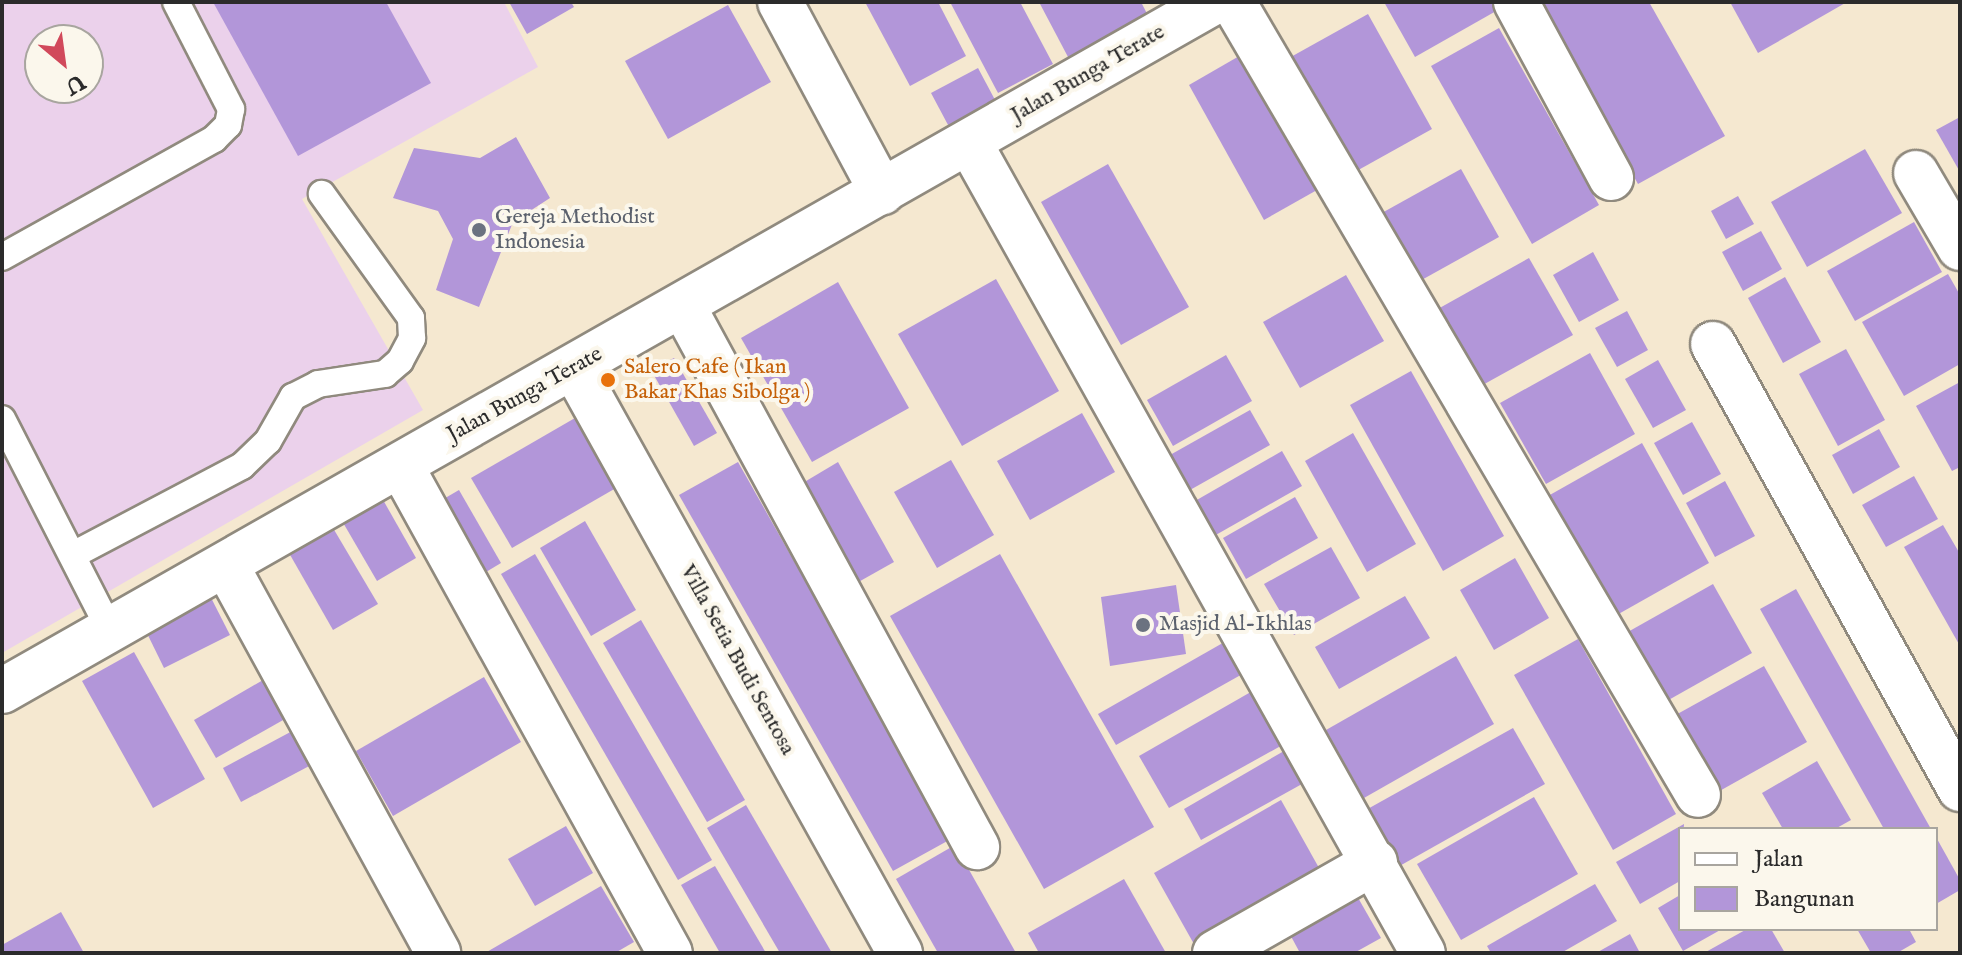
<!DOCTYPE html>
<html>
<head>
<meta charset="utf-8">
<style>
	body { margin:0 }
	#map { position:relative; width:1962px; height:955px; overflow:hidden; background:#f5e8d0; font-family:"IM FELL English",serif }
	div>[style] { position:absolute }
	.built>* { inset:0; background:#ebd1eb }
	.building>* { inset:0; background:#b296d9 }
	.roads { filter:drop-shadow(2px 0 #908a7e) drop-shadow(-2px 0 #908a7e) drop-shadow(0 2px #908a7e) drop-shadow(0 -2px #908a7e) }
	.service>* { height:26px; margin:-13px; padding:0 13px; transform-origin:13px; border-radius:13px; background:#fff }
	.minor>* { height:44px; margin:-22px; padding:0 22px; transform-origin:22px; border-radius:22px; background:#fff }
	.tertiary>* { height:44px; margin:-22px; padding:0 22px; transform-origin:22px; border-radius:22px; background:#fff }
	.dots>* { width:22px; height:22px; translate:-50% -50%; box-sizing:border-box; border:4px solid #fbf7ec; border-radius:50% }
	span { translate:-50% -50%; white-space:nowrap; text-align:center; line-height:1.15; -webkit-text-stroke:8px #fbf7ec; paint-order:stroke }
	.street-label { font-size:22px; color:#2b2b2b }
	.worship-label { font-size:22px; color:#5b616d }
	.left { translate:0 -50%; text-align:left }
	.food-label { font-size:22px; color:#c56008 }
	.frame { position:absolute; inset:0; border:4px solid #2b2b2b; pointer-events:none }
	.legend { position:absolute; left:1678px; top:827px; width:260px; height:104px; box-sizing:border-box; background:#fbf7ec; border:2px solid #a8a59f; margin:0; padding:10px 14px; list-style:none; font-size:24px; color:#2b2b2b }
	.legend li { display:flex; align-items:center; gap:16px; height:40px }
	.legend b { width:40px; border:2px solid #a8a59f }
	.north { position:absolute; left:24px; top:24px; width:80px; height:80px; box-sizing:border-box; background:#fbf7ec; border:2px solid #a8a59f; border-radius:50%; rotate:151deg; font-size:22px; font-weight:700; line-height:32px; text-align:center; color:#2b2b2b }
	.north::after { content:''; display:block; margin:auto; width:28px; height:36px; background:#d1495b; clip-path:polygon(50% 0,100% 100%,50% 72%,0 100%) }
</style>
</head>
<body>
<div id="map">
	<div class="built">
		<i style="clip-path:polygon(evenodd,2px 2px,504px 2px,538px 67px,302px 199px,423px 410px,2px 653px,2px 2px,40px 40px,88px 40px,88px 88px,40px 88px,40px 40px)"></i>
	</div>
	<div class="building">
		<i style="clip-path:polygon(213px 2px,386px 2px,431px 83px,298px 156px)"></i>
		<i style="clip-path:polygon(509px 2px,571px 2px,574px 7px,527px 34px)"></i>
		<i style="clip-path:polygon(865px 2px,938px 2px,966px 56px,910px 86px)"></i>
		<i style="clip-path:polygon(950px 2px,1020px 2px,1053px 64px,998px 93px)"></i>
		<i style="clip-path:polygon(1039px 2px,1141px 2px,1156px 31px,1077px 74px)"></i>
		<i style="clip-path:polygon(1384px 2px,1512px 2px,1415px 57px)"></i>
		<i style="clip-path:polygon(1546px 2px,1649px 2px,1725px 136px,1638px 184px,1538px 7px)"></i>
		<i style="clip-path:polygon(1730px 2px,1847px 2px,1758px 53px)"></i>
		<i style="clip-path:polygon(728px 5px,771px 82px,668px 139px,625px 61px)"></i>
		<i style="clip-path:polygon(1368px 14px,1432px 129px,1344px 178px,1280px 63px)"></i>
		<i style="clip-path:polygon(1499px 28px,1599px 205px,1532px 244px,1431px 66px)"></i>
		<i style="clip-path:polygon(1241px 55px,1317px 190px,1264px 220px,1189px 85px)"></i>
		<i style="clip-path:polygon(978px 68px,1002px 113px,955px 138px,931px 93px)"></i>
		<i style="clip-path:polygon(1960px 117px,1960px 172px,1936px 130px)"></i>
		<i style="clip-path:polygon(516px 137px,550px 198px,513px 222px,479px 307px,436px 290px,453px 239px,438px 211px,393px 198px,414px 148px,480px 158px)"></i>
		<i style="clip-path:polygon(1865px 149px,1902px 213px,1807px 267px,1771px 202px)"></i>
		<i style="clip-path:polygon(1108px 164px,1189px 307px,1121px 345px,1041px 202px)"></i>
		<i style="clip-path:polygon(1461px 169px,1499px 237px,1418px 282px,1380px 214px)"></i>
		<i style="clip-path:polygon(1738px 196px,1754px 224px,1726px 239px,1711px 211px)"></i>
		<i style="clip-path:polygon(1914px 222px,1942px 272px,1855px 321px,1827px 271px)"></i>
		<i style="clip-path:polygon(1761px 231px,1782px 269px,1743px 291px,1722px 252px)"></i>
		<i style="clip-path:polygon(1593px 252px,1619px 300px,1579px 322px,1553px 275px)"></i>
		<i style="clip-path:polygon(1529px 258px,1573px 335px,1479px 387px,1436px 310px)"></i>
		<i style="clip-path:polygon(1948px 274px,1960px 295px,1960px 364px,1904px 396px,1862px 322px)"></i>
		<i style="clip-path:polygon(1346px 275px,1384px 341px,1300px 388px,1263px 322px)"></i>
		<i style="clip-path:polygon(1785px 277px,1821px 342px,1783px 363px,1748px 298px)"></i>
		<i style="clip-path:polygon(996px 279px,1059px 391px,962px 446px,898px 334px)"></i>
		<i style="clip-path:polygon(838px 282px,909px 408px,812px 462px,741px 338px)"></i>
		<i style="clip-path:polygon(1627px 311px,1648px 350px,1617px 367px,1595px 328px)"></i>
		<i style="clip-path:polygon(1846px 349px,1885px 420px,1838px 446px,1799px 374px)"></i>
		<i style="clip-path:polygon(1590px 353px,1635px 434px,1546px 484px,1500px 403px)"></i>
		<i style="clip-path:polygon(1226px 355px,1252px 401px,1173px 446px,1147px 400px)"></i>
		<i style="clip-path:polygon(674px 358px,717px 433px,694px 446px,651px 370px)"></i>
		<i style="clip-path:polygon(1658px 360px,1686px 410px,1653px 428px,1625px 379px)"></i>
		<i style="clip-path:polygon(1411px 371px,1504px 536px,1443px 571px,1350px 405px)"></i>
		<i style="clip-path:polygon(1960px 382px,1960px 467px,1952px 471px,1916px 406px)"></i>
		<i style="clip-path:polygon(1250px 410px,1270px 445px,1190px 490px,1170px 455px)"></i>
		<i style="clip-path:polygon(1082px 413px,1115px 472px,1030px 520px,997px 461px)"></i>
		<i style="clip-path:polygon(575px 418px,616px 488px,512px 548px,471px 478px)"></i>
		<i style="clip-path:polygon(1692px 422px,1721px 474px,1683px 495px,1654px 443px)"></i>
		<i style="clip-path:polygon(1879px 429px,1900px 467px,1853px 494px,1832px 455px)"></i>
		<i style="clip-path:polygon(1353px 433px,1416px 544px,1367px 572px,1305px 461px)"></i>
		<i style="clip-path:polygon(1642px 443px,1709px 563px,1615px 616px,1548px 496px)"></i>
		<i style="clip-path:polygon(1282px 451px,1302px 486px,1214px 536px,1195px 501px)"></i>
		<i style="clip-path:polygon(951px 460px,994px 535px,937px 568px,894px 492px)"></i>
		<i style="clip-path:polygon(738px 462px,951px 839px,893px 871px,679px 495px)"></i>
		<i style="clip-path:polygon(838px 462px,894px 562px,846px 589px,791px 490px)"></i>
		<i style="clip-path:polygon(1914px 476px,1938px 519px,1886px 547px,1862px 505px)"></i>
		<i style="clip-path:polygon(1725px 481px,1755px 536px,1715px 557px,1686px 503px)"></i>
		<i style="clip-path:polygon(459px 490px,501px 563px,471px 581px,428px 508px)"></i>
		<i style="clip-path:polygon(378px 491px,416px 558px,377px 581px,338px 514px)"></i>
		<i style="clip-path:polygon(1295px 497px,1318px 538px,1246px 579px,1223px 538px)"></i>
		<i style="clip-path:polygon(585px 521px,636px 610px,591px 636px,540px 548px)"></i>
		<i style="clip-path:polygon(1943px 525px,1960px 554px,1960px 646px,1904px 547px)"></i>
		<i style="clip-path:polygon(333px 528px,378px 604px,333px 630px,289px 553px)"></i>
		<i style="clip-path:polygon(1331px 547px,1360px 598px,1294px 635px,1264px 584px)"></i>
		<i style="clip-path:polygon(535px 554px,712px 860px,678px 880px,501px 574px)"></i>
		<i style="clip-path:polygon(1000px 554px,1154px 827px,1044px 889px,890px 616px)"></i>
		<i style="clip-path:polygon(1515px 558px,1549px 618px,1494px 650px,1460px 590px)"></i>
		<i style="clip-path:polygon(204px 584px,230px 635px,164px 668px,139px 617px)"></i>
		<i style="clip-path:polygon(1713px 584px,1752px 653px,1665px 702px,1626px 633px)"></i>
		<i style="clip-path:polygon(1176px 585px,1186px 654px,1110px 666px,1101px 597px)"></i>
		<i style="clip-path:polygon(1796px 589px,1931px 829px,1884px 829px,1760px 609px)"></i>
		<i style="clip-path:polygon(1405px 596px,1430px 638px,1339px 689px,1315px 647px)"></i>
		<i style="clip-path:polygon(641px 620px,745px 800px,707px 822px,603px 643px)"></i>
		<i style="clip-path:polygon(1578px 639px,1676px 814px,1613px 850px,1514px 675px)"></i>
		<i style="clip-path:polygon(1228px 640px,1246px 672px,1116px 745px,1098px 714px)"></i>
		<i style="clip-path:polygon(134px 652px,205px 779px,153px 808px,82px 681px)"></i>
		<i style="clip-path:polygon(1456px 656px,1494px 724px,1364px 798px,1326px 730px)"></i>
		<i style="clip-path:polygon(1764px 666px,1807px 742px,1716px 793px,1672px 717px)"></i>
		<i style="clip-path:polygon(270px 676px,292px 715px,216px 758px,194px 720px)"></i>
		<i style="clip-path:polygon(484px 677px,521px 742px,393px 816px,356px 751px)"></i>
		<i style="clip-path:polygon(1256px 689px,1286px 743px,1169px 808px,1139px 756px)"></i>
		<i style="clip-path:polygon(1513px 728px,1545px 784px,1396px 868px,1364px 811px)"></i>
		<i style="clip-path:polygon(296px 729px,313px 764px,241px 802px,223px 768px)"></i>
		<i style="clip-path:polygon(1284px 751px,1302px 784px,1201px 840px,1184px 809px)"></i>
		<i style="clip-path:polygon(1817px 761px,1851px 820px,1835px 829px,1783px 829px,1762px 793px)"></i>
		<i style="clip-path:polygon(1534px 797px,1578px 874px,1461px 940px,1417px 864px)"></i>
		<i style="clip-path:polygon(1281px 800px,1328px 884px,1199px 953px,1154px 873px)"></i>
		<i style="clip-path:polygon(746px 805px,832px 953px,780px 953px,707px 828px)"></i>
		<i style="clip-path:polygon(1684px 824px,1680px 881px,1640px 904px,1616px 862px)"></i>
		<i style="clip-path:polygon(566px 826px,593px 873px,535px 906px,508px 859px)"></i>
		<i style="clip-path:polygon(1936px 837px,1960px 880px,1960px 890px,1936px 904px)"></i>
		<i style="clip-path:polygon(955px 845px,1016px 953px,938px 953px,896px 879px)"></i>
		<i style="clip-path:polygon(715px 866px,766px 953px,720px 953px,681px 885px)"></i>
		<i style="clip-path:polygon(1124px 879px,1166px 953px,1039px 953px,1028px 933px)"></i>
		<i style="clip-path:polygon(1595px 884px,1617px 921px,1561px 953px,1491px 953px,1487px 946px)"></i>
		<i style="clip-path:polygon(601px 886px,634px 942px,615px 953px,485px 953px)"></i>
		<i style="clip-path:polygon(1353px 889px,1381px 938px,1354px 953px,1300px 953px,1286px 927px)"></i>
		<i style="clip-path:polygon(1680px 895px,1680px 929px,1722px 929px,1683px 951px,1658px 908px)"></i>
		<i style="clip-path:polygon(61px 912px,84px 953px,2px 953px,2px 945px)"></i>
		<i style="clip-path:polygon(1747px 929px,1771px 929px,1785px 953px,1704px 953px)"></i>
		<i style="clip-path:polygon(1857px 929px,1909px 929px,1916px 942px,1897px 953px,1871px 953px)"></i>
		<i style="clip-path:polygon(1630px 934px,1640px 953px,1596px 953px)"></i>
	</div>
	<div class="roads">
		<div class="service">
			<i style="left:2px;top:257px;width:243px;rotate:-29.1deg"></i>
			<i style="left:214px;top:139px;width:20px;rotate:-45deg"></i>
			<i style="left:228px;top:125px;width:16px;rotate:-79deg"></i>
			<i style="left:231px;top:109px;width:120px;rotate:-117.2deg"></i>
			<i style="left:2px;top:419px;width:237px;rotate:62.9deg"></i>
			<i style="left:73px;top:555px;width:191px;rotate:-27.8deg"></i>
			<i style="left:242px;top:466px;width:36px;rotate:-44deg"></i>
			<i style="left:268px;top:441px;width:51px;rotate:-60.4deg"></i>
			<i style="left:293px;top:397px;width:28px;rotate:-27deg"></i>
			<i style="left:318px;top:384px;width:68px;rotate:-8.5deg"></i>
			<i style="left:385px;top:374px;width:20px;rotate:-41deg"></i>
			<i style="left:400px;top:361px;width:26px;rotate:-62deg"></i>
			<i style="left:412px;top:338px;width:20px;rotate:-93deg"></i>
			<i style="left:411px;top:318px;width:153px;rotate:-125.7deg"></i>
		</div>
		<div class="minor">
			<i style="left:780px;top:2px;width:216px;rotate:61.8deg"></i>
			<i style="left:1233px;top:2px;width:919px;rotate:59.61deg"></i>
			<i style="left:1516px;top:2px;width:200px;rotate:61.6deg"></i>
			<i style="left:969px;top:142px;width:929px;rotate:60.76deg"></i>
			<i style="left:1916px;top:173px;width:87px;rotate:59.6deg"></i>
			<i style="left:683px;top:306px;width:616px;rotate:61.48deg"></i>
			<i style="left:1713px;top:344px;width:509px;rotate:60.97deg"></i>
			<i style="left:574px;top:368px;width:670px;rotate:60.87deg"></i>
			<i style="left:401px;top:466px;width:556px;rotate:61.09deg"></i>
			<i style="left:226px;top:565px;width:442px;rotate:61.3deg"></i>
			<i style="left:1215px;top:953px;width:184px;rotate:-29.6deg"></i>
		</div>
		<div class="tertiary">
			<i style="left:2px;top:691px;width:1394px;rotate:-29.62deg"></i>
		</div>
	</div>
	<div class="dots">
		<i style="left:479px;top:230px;background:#6b7280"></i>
		<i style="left:608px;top:380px;background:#e8710a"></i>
		<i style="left:1143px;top:625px;background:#6b7280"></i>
	</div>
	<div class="street-label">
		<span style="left:1088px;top:74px;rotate:-30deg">Jalan Bunga Terate</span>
		<span style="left:525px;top:395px;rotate:-29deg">Jalan Bunga Terate</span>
		<span style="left:737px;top:660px;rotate:61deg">Villa Setia Budi Sentosa</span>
	</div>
	<div class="worship-label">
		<span class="left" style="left:495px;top:230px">Gereja Methodist<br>Indonesia</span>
		<span class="left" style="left:1159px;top:625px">Masjid Al-Ikhlas</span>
	</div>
	<div class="food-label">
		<span class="left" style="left:624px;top:380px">Salero Cafe ( Ikan<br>Bakar Khas Sibolga )</span>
	</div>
	<div class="frame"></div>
	<ul class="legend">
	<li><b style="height:10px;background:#fff"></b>Jalan</li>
	<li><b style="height:22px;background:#b296d9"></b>Bangunan</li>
	</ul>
	<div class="north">U</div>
</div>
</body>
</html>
